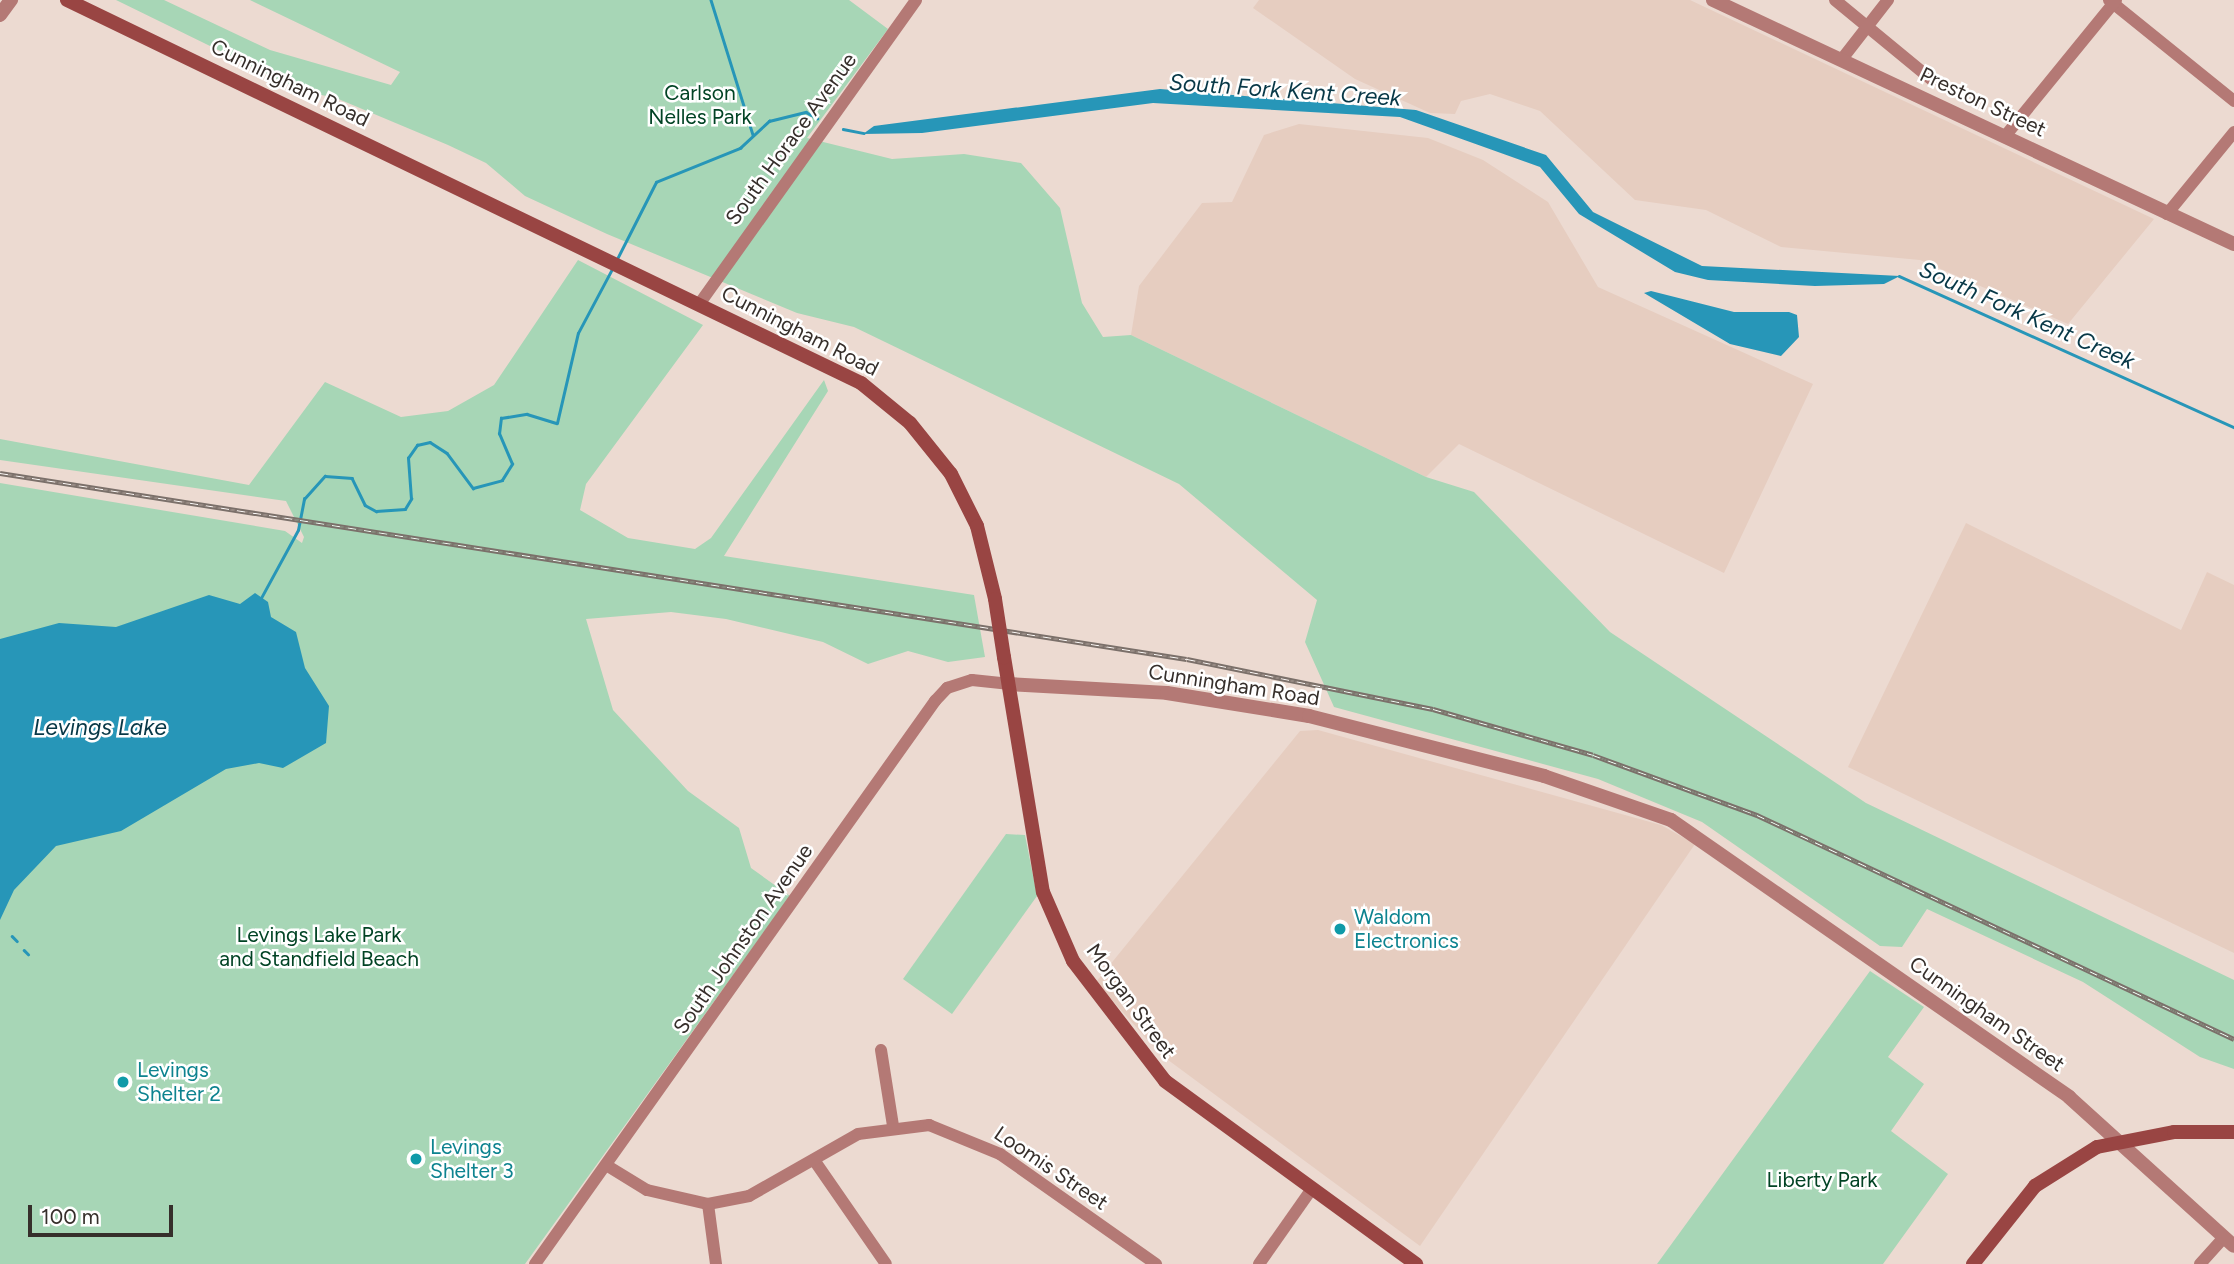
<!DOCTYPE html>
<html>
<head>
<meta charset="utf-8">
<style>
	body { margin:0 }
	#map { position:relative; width:2234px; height:1264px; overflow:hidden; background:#ecdad1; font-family:Figtree,sans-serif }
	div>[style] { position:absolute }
	.built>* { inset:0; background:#e6cdc0 }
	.green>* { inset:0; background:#a7d6b6 }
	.water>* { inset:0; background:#2796b8 }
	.stream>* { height:2.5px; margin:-1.25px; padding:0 1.25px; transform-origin:1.25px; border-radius:1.25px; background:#2796b8 }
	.minor>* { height:12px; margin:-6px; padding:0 6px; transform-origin:6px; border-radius:6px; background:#b47975 }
	.tertiary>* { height:14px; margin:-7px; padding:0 7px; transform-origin:7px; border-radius:7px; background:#b47975 }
	.secondary>* { height:14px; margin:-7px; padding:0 7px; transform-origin:7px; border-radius:7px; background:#994543 }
	.rail>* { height:5px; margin-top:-2.5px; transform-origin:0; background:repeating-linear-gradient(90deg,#fff 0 8px,#7b706a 0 16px); box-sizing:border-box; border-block:2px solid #7b706a }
	.secondary-bridge>* { height:14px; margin:-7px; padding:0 7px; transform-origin:7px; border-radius:7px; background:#994543 }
	.dots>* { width:19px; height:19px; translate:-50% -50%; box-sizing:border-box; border:4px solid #fff; border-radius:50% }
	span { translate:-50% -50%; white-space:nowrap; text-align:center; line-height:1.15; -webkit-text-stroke:5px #fff; paint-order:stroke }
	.street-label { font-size:21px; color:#362f2b }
	.park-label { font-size:21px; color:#014324 }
	.culture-label { font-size:21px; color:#0d838f }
	.left { translate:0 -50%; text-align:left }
	.water-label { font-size:23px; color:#083847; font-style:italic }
	.scale { position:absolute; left:28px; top:1205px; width:145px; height:32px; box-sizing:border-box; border:4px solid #362f2b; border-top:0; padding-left:9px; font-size:21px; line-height:24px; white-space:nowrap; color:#362f2b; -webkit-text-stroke:5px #fff; paint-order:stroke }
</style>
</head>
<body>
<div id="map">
	<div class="built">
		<i style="clip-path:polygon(1259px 0,1690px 0,2154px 219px,2068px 324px,1920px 260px,1781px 247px,1706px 210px,1635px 200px,1540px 111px,1490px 94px,1461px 101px,1455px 114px,1430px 113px,1355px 79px,1253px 8px)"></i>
		<i style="clip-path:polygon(1299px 124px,1428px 138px,1483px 160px,1548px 202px,1598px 287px,1813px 384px,1724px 573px,1459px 444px,1426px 477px,1131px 335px,1139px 286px,1202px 203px,1232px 202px,1264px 135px)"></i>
		<i style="clip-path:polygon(1966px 523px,2181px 630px,2207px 572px,2234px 585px,2234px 953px,1848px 767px)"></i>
		<i style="clip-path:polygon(1318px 730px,1661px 825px,1695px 844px,1420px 1246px,1160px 1054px,1096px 982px,1300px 731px)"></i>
	</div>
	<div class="green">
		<i style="clip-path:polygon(116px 0,164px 0,270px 50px,391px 85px,400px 72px,250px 0,849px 0,888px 29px,807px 138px,892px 159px,964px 154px,1021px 163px,1060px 208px,1082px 303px,1103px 337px,1131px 335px,1426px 477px,1474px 492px,1610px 632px,1866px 803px,2234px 980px,2234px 1069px,2200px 1057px,2083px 982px,1927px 909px,1902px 947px,1880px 946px,1702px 822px,1598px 779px,1334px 707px,1305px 642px,1317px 600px,1179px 484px,854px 327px,797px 313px,607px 234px,525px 196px,486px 163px,448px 145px,336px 98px,302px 91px)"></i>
		<i style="clip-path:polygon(578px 260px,703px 325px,586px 484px,580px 510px,628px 538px,695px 549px,711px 538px,824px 380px,828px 391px,724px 556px,974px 595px,985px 657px,948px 662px,908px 651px,868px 664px,823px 642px,726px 619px,671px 612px,586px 619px,613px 710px,688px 791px,739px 828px,751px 868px,790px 896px,525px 1264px,0 1264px,0 483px,285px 531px,302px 543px,304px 537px,286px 501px,0 460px,0 439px,249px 485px,325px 382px,401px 417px,448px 411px,494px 385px)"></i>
		<i style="clip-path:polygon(1006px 834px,1025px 835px,1037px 896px,952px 1014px,903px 979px)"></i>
		<i style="clip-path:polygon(1870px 971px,1924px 1007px,1888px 1057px,1924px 1084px,1891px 1131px,1948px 1174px,1883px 1264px,1657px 1264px)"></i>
	</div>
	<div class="water">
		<i style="clip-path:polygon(1160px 89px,1416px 110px,1546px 155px,1593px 212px,1702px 266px,1900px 276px,1884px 284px,1815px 286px,1708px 280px,1675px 272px,1579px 214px,1540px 167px,1400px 117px,1153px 103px,922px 133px,863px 134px,874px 126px)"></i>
		<i style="clip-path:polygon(1651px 291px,1734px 312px,1789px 312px,1797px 315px,1799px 337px,1781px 356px,1730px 344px,1644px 293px)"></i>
		<i style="clip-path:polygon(255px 593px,268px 602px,271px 617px,296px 632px,305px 668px,329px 706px,326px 743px,283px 768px,259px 763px,226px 769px,121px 831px,56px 846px,14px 890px,0 920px,0 639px,59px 623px,116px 627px,209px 595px,240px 604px)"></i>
	</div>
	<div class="stream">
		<i style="left:711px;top:0;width:141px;rotate:72.7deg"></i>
		<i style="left:843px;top:129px;width:21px;rotate:11deg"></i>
		<i style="left:617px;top:259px;width:86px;rotate:-63.1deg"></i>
		<i style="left:656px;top:182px;width:91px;rotate:-22deg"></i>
		<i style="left:740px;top:148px;width:40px;rotate:-43deg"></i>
		<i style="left:769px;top:121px;width:38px;rotate:-14deg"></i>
		<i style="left:806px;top:112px;width:13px;rotate:29deg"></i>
		<i style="left:1899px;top:276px;width:367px;rotate:24.3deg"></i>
		<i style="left:261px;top:598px;width:77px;rotate:-61.4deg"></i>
		<i style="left:298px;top:530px;width:32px;rotate:-79deg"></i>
		<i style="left:304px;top:499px;width:31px;rotate:-48deg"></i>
		<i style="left:325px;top:476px;width:27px;rotate:4deg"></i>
		<i style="left:352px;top:478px;width:30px;rotate:64deg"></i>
		<i style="left:365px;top:505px;width:13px;rotate:29deg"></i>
		<i style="left:376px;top:511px;width:29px;rotate:-4deg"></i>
		<i style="left:405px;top:509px;width:12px;rotate:-59deg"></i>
		<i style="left:411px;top:499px;width:41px;rotate:-94.2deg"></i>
		<i style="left:408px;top:458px;width:16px;rotate:-55deg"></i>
		<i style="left:417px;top:445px;width:13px;rotate:-13deg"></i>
		<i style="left:430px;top:442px;width:20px;rotate:33deg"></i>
		<i style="left:447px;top:453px;width:44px;rotate:53.4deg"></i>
		<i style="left:473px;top:488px;width:30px;rotate:-15deg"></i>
		<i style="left:502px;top:480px;width:19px;rotate:-58deg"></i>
		<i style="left:512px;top:464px;width:33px;rotate:-113deg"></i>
		<i style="left:499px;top:434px;width:16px;rotate:-83deg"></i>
		<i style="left:501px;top:418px;width:26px;rotate:-9deg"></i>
		<i style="left:527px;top:414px;width:31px;rotate:17deg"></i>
		<i style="left:557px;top:423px;width:92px;rotate:-76.9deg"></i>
		<i style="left:578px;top:333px;width:72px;rotate:-62deg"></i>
		<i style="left:12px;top:936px;width:7px;rotate:45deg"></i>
		<i style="left:24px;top:950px;width:6px;rotate:45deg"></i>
	</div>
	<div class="minor">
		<i style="left:1835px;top:0;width:126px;rotate:39.5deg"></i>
		<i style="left:2109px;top:0;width:161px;rotate:38.9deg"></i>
		<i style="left:1842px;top:59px;width:75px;rotate:-52.1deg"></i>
		<i style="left:2006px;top:135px;width:174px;rotate:-50.8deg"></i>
		<i style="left:2167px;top:214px;width:106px;rotate:-50.7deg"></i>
		<i style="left:700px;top:303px;width:372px;rotate:-54.5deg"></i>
		<i style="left:881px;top:1050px;width:77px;rotate:81deg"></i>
		<i style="left:814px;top:1160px;width:126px;rotate:55.3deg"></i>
		<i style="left:606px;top:1165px;width:48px;rotate:31.4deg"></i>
		<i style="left:647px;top:1190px;width:63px;rotate:12.9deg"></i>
		<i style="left:708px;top:1204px;width:42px;rotate:-11deg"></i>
		<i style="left:749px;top:1196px;width:125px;rotate:-29.6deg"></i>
		<i style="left:858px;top:1134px;width:72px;rotate:-7.2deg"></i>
		<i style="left:929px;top:1125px;width:77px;rotate:22.2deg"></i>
		<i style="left:1000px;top:1154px;width:191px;rotate:35.2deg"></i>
		<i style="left:708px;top:1204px;width:61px;rotate:82.4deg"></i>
		<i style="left:535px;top:1264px;width:691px;rotate:-54.61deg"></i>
		<i style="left:935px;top:701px;width:18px;rotate:-47deg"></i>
		<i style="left:947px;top:688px;width:26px;rotate:-18deg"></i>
		<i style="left:972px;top:680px;width:36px;rotate:6deg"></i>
		<i style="left:1259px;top:1264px;width:90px;rotate:-54.9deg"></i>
		<i style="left:2200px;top:1264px;width:36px;rotate:-48deg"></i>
	</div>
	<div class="tertiary">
		<i style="left:1713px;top:0;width:575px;rotate:25.1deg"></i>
		<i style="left:0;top:15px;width:19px;rotate:-54deg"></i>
		<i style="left:1008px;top:684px;width:159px;rotate:3.2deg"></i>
		<i style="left:1167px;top:693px;width:144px;rotate:9.2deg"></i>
		<i style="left:1309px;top:716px;width:243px;rotate:14.3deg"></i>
		<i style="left:1544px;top:776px;width:134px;rotate:19.1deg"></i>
		<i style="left:1671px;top:820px;width:485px;rotate:34.8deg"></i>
		<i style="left:2069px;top:1097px;width:222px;rotate:42.1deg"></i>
	</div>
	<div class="secondary">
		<i style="left:67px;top:0;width:882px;rotate:25.75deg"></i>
		<i style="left:861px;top:383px;width:63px;rotate:39.2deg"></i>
		<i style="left:910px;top:423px;width:65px;rotate:51.2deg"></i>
		<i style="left:951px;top:474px;width:58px;rotate:63.4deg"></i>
		<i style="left:977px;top:526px;width:75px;rotate:76.1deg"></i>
		<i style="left:1004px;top:657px;width:238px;rotate:80.6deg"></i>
		<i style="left:1043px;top:892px;width:75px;rotate:66.5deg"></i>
		<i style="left:1073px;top:961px;width:151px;rotate:52.5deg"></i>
		<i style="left:1165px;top:1081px;width:311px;rotate:36.1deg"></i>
		<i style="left:1973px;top:1264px;width:100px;rotate:-51.5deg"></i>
		<i style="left:2035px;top:1186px;width:73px;rotate:-32.2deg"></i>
		<i style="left:2097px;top:1147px;width:78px;rotate:-11deg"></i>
		<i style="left:2174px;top:1132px;width:60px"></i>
	</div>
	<div class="rail">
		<i style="left:0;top:473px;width:1201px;rotate:8.91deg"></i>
		<i style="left:1187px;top:659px;width:251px;rotate:11.5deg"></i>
		<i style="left:1433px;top:709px;width:166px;rotate:16deg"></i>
		<i style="left:1593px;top:755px;width:175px;rotate:20.1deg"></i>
		<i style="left:1757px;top:815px;width:527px;rotate:25.15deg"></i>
	</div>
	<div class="secondary-bridge">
		<i style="left:995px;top:599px;width:59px;rotate:81.2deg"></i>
	</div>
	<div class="dots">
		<i style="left:1340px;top:929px;background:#0f9aa8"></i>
		<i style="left:123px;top:1082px;background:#0f9aa8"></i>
		<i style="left:416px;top:1159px;background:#0f9aa8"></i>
	</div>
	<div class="street-label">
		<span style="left:290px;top:83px;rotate:26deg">Cunningham Road</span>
		<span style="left:1983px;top:102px;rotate:25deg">Preston Street</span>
		<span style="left:791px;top:139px;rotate:-54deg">South Horace Avenue</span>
		<span style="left:800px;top:331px;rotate:27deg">Cunningham Road</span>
		<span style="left:1234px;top:685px;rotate:9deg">Cunningham Road</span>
		<span style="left:743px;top:939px;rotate:-55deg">South Johnston Avenue</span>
		<span style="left:1131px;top:1001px;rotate:54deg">Morgan Street</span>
		<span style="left:1987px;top:1014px;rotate:35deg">Cunningham Street</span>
		<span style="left:1051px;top:1168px;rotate:34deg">Loomis Street</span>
	</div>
	<div class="park-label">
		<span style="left:700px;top:105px">Carlson<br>Nelles Park</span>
		<span style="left:319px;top:947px">Levings Lake Park<br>and Standfield Beach</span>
		<span style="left:1822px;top:1180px">Liberty Park</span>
	</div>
	<div class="culture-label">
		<span class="left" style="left:1354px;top:929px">Waldom<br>Electronics</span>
		<span class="left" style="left:137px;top:1082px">Levings<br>Shelter 2</span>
		<span class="left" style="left:430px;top:1159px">Levings<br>Shelter 3</span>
	</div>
	<div class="water-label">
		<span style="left:1285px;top:90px;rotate:4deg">South Fork Kent Creek</span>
		<span style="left:2027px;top:315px;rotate:24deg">South Fork Kent Creek</span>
		<span style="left:100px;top:727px">Levings Lake</span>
	</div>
	<div class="scale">100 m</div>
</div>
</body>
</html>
